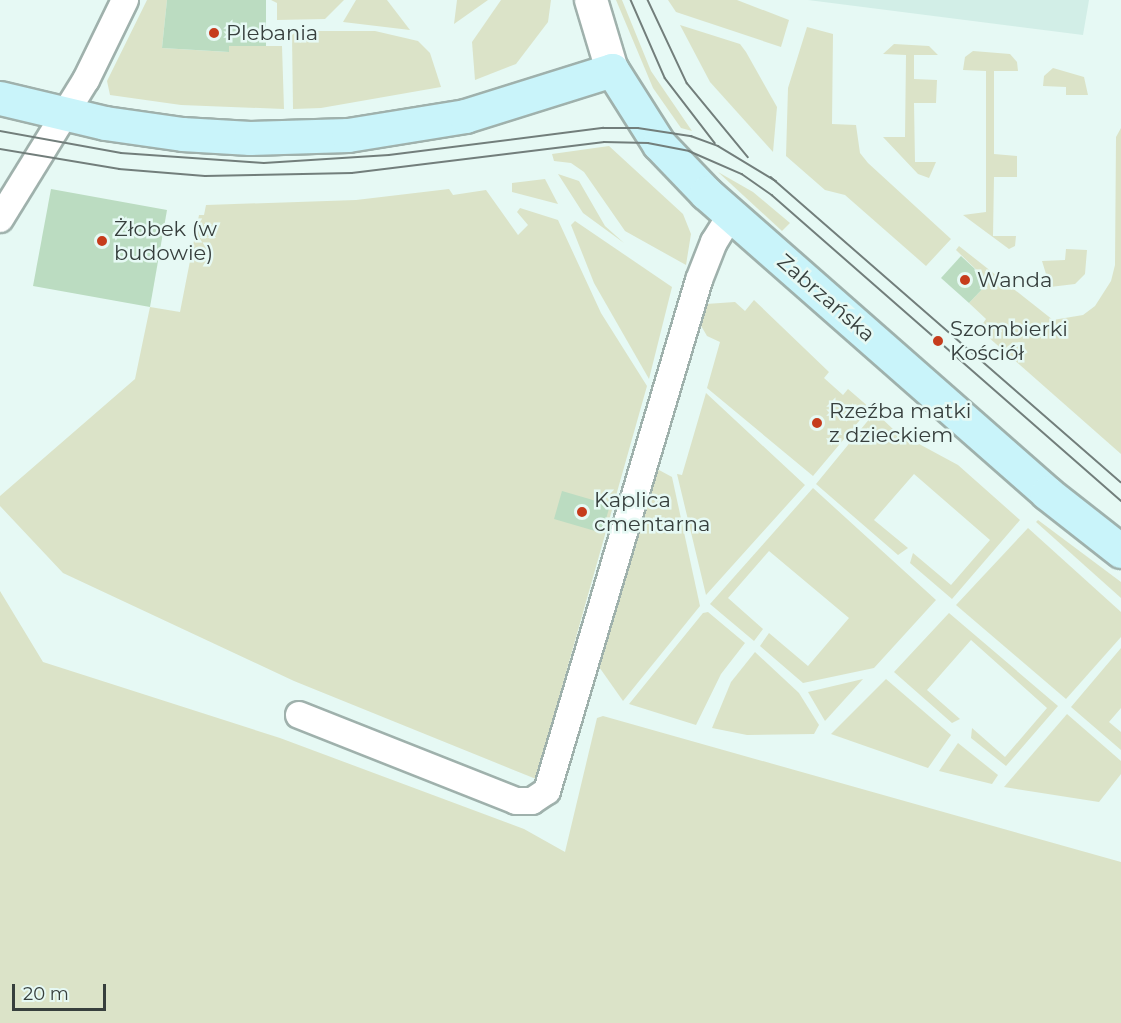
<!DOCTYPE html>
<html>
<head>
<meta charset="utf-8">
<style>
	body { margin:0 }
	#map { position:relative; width:1121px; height:1023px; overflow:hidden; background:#e6f9f4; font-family:Montserrat,sans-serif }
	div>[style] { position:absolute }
	.built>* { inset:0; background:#d2eee7 }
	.green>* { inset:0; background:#dbe3c8 }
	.building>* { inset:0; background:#bbdcc1 }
	.roads { filter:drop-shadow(2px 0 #9fb1ac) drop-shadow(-2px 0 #9fb1ac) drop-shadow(0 2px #9fb1ac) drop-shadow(0 -2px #9fb1ac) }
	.minor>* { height:26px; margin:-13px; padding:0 13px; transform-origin:13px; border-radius:13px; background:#fff }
	.tertiary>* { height:32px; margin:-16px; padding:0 16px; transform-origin:16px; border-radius:16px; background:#fff }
	.secondary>* { height:33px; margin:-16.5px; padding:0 16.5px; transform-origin:16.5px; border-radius:16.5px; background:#c9f4fa }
	.tram>* { height:1.5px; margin:-0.75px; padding:0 0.75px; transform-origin:0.75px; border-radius:0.75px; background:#727e7b }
	.dots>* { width:16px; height:16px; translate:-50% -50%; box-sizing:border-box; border:3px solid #e6f9f4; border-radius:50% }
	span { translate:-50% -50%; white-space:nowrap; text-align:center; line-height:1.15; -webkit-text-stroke:5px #e6f9f4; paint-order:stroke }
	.poi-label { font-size:21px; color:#373f3d }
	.left { translate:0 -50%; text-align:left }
	.street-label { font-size:21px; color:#373f3d }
	.scale { position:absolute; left:12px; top:984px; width:94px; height:27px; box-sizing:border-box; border:3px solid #373f3d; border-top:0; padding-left:8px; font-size:18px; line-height:21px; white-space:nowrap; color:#373f3d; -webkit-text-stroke:4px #e6f9f4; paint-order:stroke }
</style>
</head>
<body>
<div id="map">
	<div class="built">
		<i style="clip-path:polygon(808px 0,1089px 0,1083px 35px)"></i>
	</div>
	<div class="green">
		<i style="clip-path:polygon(147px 0,167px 0,162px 48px,228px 52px,229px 46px,282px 46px,284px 109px,181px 105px,110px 95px,107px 81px)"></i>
		<i style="clip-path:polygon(271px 0,344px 0,325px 19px,277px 20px,277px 3px)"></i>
		<i style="clip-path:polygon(356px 0,387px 0,410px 30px,343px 22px)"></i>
		<i style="clip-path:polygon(457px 0,488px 0,454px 24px)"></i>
		<i style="clip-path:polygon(501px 0,551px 0,548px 22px,516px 64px,475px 80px,472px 42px)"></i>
		<i style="clip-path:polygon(616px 0,622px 0,651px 71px,692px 131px,681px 128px,653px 88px)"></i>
		<i style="clip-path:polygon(668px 0,737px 0,789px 20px,781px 47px,676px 12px)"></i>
		<i style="clip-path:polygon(680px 25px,740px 44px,746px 52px,777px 107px,773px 152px,710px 82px)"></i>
		<i style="clip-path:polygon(807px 27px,833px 34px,832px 124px,856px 125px,860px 153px,868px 163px,951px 239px,926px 266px,845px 195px,825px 190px,786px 156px,788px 88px)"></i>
		<i style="clip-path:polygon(297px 31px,375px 31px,418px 41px,430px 53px,441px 87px,321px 108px,293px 109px,292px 35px)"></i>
		<i style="clip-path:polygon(894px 44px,929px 46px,938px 55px,914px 55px,914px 79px,937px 80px,936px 103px,914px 103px,915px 162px,936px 162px,929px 178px,918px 174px,883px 137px,905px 137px,906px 55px,883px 54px)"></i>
		<i style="clip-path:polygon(973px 51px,1010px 54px,1017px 62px,1018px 71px,994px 71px,994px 154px,1017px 156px,1017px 177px,994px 177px,993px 236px,1016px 236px,1015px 246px,1009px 249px,963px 215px,986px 212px,986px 71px,963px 70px,965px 57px)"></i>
		<i style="clip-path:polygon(1053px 68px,1084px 77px,1088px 95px,1066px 95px,1066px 87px,1043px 86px,1044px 76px)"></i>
		<i style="clip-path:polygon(1121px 128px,1121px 454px,979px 329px,986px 319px,969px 303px,989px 282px,956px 250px,959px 246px,1053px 320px,1083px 315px,1095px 306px,1111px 281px,1115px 265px,1116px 137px)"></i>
		<i style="clip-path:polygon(609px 146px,683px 214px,691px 234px,686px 265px,625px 231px,584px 172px,571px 163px,554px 161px,552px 154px)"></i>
		<i style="clip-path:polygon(718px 172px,753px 192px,790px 223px,782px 231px)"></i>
		<i style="clip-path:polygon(558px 174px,579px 181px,605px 226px,624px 243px,583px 213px)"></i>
		<i style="clip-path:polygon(545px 179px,558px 204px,512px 192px,512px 183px)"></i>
		<i style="clip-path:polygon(449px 189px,453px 195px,486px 190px,518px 235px,528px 225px,517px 212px,520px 208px,558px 220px,601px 313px,647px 386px,536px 779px,294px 681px,63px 573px,0 506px,0 496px,135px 379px,150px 307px,180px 312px,199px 215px,204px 215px,206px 205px,356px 200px)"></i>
		<i style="clip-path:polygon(575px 221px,672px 287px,649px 379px,594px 283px,571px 225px)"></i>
		<i style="clip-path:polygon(1066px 249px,1087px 250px,1085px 274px,1075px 284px,1050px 287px,1042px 261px,1065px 260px)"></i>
		<i style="clip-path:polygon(754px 300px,829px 372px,824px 378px,843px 395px,848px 389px,870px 408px,813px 476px,707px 388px,720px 342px,707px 336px,700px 324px,706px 304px,735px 302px,745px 311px)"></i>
		<i style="clip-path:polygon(706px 393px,805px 485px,706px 595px,677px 474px,682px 475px)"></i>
		<i style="clip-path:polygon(875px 412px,895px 431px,958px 465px,1020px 520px,952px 599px,910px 563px,913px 553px,951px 585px,990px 540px,914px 474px,874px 520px,908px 548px,898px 555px,816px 484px)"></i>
		<i style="clip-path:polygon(659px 470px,672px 477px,700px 606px,623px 701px,597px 664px,654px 474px)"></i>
		<i style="clip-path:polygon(813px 488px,936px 600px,874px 668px,803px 683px,760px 646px,769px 633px,808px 666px,849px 618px,769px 551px,728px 598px,763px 629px,754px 641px,710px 604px)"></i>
		<i style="clip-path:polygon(1038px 520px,1121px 582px,1121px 598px,1036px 522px)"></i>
		<i style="clip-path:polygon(1028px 528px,1121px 612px,1121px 637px,1066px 699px,956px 605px)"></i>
		<i style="clip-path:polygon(0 591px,43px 662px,280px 738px,524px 829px,565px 852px,597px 718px,603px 716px,1121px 862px,1121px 1023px,0 1023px)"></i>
		<i style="clip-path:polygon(708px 612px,745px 643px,721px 674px,696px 725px,629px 704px,703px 613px)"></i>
		<i style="clip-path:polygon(949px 613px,1058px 706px,1006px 766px,971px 738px,972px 728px,1005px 757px,1047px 708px,971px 640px,927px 690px,960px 719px,952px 723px,894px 672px)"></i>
		<i style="clip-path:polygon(1121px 648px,1121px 708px,1109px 722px,1121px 732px,1121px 750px,1071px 707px)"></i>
		<i style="clip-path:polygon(755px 652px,799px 693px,819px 725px,814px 734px,747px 735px,712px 728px,731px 682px)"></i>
		<i style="clip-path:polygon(863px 679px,825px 721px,808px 692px)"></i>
		<i style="clip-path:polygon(886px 679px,951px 735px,928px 768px,831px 734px)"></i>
		<i style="clip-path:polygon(1067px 714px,1121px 761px,1121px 774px,1099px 802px,1004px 787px)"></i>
		<i style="clip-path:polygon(958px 743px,998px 775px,992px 784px,939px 771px)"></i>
	</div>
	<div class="building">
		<i style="clip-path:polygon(167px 0,266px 0,266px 46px,229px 46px,229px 52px,162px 48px)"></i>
		<i style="clip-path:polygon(51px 189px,167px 210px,150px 307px,33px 286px)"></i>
		<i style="clip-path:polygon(961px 256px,989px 282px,969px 303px,941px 278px)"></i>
		<i style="clip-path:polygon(562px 491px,610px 505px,602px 533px,554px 519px)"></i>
	</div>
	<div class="roads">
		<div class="minor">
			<i style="left:0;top:219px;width:163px;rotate:-58.3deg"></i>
			<i style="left:86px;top:80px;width:89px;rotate:-64deg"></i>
			<i style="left:299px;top:715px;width:233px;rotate:21.6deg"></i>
			<i style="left:516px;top:801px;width:16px"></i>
			<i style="left:532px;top:801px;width:18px;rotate:-34deg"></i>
			<i style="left:547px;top:791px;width:533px;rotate:-73.43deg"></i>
			<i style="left:699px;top:280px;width:41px;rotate:-68.5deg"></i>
			<i style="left:714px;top:242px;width:32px;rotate:-58deg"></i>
		</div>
		<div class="tertiary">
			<i style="left:591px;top:0;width:73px;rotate:73.3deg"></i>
		</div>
		<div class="secondary">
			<i style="left:0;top:98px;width:108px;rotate:13.4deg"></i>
			<i style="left:105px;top:123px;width:78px;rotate:8.1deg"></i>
			<i style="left:182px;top:134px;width:68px;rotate:3.4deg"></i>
			<i style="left:250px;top:138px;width:98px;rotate:-1.8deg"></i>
			<i style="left:348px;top:135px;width:119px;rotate:-9.2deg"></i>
			<i style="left:465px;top:116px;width:154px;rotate:-17.4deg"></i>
			<i style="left:612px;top:70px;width:88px;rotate:57.6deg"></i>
			<i style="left:659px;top:144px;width:68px;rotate:46.2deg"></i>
			<i style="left:706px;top:193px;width:454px;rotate:41.3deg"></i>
			<i style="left:1047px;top:493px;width:94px;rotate:38.1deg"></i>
		</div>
	</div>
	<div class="tram">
		<i style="left:631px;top:0;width:85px;rotate:66.4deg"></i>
		<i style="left:665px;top:78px;width:82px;rotate:52.4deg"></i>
		<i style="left:648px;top:0;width:92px;rotate:64.8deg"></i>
		<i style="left:687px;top:83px;width:96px;rotate:50.5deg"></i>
		<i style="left:0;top:131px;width:123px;rotate:10.3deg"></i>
		<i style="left:121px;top:153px;width:143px;rotate:4deg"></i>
		<i style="left:264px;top:163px;width:125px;rotate:-3.7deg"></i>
		<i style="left:389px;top:155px;width:216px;rotate:-7.2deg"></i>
		<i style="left:603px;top:128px;width:35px"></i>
		<i style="left:638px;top:128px;width:54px;rotate:8.6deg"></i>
		<i style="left:691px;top:136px;width:29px;rotate:20deg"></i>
		<i style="left:718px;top:146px;width:68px;rotate:31.1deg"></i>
		<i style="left:0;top:149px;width:121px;rotate:9.5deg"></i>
		<i style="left:119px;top:169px;width:86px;rotate:4.7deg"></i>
		<i style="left:205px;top:176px;width:147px;rotate:-1.2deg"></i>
		<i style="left:352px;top:173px;width:254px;rotate:-7deg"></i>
		<i style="left:604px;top:142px;width:44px;rotate:1.3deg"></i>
		<i style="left:648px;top:143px;width:42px;rotate:11deg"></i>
		<i style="left:689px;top:151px;width:58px;rotate:23.5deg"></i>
		<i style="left:742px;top:174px;width:37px;rotate:35deg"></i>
		<i style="left:772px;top:195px;width:464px;rotate:41.2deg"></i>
		<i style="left:771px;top:177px;width:464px;rotate:41.1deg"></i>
	</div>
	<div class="dots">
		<i style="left:214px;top:33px;background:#c63c1c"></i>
		<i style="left:102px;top:241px;background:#c63c1c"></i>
		<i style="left:965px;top:280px;background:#c63c1c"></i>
		<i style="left:938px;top:341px;background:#c63c1c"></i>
		<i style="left:817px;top:423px;background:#c63c1c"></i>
		<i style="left:582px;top:512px;background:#c63c1c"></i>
	</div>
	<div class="poi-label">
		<span class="left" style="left:226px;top:33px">Plebania</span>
		<span class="left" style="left:114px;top:241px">Żłobek (w<br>budowie)</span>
		<span class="left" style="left:977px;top:280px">Wanda</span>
		<span class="left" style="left:950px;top:341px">Szombierki<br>Kościół</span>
		<span class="left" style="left:829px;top:423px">Rzeźba matki<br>z dzieckiem</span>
		<span class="left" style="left:594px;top:512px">Kaplica<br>cmentarna</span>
	</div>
	<div class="street-label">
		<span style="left:826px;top:298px;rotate:41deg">Zabrzańska</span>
	</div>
	<div class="scale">20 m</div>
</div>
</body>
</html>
